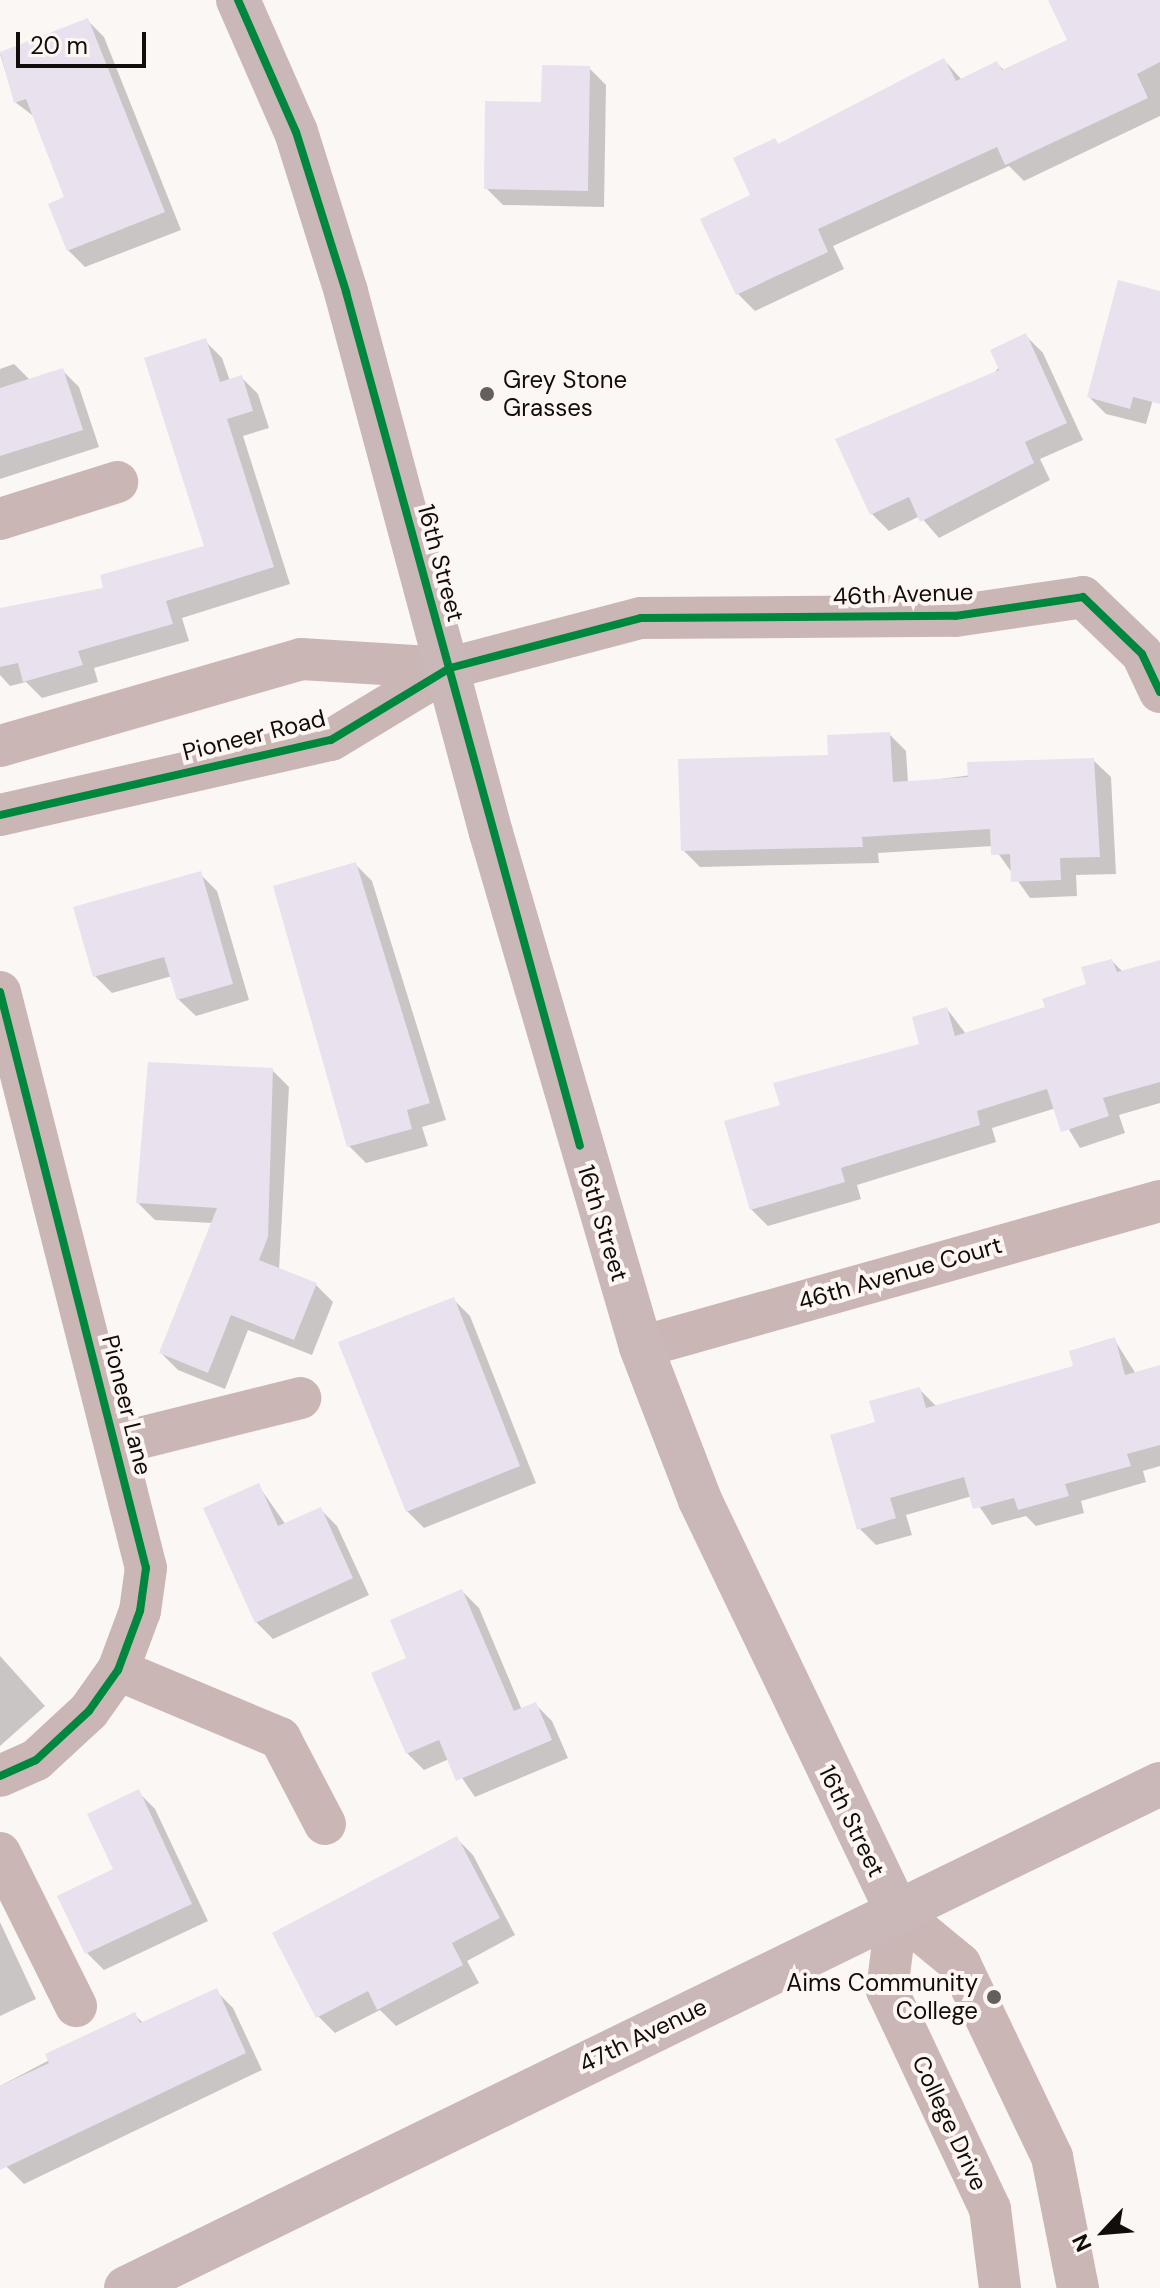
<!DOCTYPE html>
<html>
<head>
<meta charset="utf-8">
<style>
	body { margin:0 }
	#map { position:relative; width:1160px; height:2288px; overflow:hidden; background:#fbf7f5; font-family:"DM Sans",sans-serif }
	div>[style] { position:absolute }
	.shadow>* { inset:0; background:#0003 }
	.building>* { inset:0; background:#e9e1ed }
	.minor>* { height:42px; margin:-21px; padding:0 21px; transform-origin:21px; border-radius:21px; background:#cab7b5 }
	.major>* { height:44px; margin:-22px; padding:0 22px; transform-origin:22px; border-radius:22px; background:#cab7b7 }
	.cycleway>* { height:8px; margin:-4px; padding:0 4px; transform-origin:4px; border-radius:4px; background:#00873e }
	.dots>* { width:22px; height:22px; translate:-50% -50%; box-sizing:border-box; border:4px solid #fef6f2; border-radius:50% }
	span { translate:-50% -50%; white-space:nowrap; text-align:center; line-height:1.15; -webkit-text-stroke:8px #fef6f2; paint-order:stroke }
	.poi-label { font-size:24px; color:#110d0b }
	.left { translate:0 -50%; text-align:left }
	.right { translate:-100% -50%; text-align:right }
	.street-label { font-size:24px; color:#110d0b }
	.north { position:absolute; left:1064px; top:2192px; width:80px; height:80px; -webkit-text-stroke:6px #fef6f2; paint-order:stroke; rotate:244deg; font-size:22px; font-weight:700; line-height:32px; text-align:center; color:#110d0b }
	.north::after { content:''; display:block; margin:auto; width:28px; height:36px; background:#110d0b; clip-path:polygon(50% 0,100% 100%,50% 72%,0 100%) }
	.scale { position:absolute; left:16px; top:32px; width:130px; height:36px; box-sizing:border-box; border:4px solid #110d0b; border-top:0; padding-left:10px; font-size:24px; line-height:28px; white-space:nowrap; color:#110d0b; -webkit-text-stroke:6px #fef6f2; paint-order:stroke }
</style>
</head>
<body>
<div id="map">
	<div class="shadow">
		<i style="clip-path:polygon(1064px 0,1160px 0,1160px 116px,1024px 181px,1009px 166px,833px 246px,844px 269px,755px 311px,738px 294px,753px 196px,775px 141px,780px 146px,944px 60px,962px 80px,996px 63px,1005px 71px,1069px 41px)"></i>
		<i style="clip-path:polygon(87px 20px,104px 37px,181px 230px,85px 267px,68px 250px,67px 198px,36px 118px,15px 102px,0 54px)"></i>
		<i style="clip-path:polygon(589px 68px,606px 85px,604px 207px,503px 205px,486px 188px,543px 104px)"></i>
		<i style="clip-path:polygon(1160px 293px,1160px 375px,1146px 424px,1106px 414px,1089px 397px)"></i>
		<i style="clip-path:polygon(1026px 336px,1043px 353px,1083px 440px,1040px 459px,1050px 480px,939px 538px,920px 516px,889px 531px,872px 514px)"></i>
		<i style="clip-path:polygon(205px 341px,222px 358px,230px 381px,241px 377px,258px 394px,269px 428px,243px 436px,290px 584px,182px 618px,189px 641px,94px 668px,98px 682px,42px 698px,26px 682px,10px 686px,0 675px,0 612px,106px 590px,207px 548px)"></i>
		<i style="clip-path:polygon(14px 364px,30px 380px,62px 370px,79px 387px,99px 447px,0 479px,0 369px)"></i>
		<i style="clip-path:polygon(889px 734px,906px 751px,908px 783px,1093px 760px,1111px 777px,1116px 874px,1076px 875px,1077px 896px,1030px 898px,993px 846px,878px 853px,879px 863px,700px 867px,683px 850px,830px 757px)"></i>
		<i style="clip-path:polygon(355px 864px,372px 881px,446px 1120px,422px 1127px,428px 1146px,366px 1163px,349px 1146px)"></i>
		<i style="clip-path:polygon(200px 874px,217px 891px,249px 1000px,196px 1016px,178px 999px,172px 976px,112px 993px,95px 976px)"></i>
		<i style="clip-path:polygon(1112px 961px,1123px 972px,1160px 962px,1160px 1103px,1119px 1115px,1125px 1133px,1080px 1148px,1056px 1108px,992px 1128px,996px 1142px,857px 1185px,861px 1199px,768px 1226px,751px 1209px,782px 1106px,922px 1046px,947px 1009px,966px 1034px,1047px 1008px,1089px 986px)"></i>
		<i style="clip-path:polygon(272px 1070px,289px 1087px,279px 1270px,316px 1285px,333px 1302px,312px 1355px,248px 1330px,225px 1389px,178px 1370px,161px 1353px,213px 1223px,155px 1220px,138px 1203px)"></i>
		<i style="clip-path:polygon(453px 1299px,470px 1316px,536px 1483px,424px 1528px,407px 1511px)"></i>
		<i style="clip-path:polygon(1114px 1339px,1136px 1374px,1160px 1367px,1160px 1466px,1143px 1471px,1146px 1482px,1081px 1501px,1084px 1513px,1036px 1526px,1026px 1516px,992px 1525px,972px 1496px,906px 1515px,912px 1535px,876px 1545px,859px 1528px,878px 1423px,919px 1389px,937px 1407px,1076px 1368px)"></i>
		<i style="clip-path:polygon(258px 1485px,286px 1525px,320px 1509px,337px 1526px,369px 1595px,273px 1639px,256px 1622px)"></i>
		<i style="clip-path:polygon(462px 1591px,479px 1608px,522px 1710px,535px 1704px,552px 1721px,568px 1758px,475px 1797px,449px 1759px,424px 1770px,407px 1753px,408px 1659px)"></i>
		<i style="clip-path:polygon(0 1656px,45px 1706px,0 1746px)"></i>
		<i style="clip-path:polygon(138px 1792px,155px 1809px,208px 1921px,104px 1970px,87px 1953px)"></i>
		<i style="clip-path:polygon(456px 1838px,473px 1855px,515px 1935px,467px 1961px,479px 1983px,396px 2026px,380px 2010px,335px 2033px,318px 2016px)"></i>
		<i style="clip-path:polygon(0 1922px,36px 1999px,0 2016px)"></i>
		<i style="clip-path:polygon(216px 1991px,233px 2008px,262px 2070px,24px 2184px,7px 2167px,0 2151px,0 2086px,135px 2015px,144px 2024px)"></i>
	</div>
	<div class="building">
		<i style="clip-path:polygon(1048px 0,1160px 0,1160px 62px,1137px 74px,1148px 98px,1005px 165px,997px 147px,818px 229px,828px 252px,736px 295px,700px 219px,750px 195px,733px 158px,775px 138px,778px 144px,944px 58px,956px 81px,997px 61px,1002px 70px,1067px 40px)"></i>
		<i style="clip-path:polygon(88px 18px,165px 212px,67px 251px,48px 204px,64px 197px,26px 99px,14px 103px,0 52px)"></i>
		<i style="clip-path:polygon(542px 65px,590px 66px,588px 191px,484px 189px,485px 101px,541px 102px)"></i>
		<i style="clip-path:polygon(1118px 280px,1160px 291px,1160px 404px,1133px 397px,1130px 409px,1087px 397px)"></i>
		<i style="clip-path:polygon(1026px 333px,1067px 423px,1025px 442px,1034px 463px,920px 522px,909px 497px,870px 515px,835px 439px,999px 370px,990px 350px)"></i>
		<i style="clip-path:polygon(206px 338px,220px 382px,242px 375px,253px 411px,227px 419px,274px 567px,166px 601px,173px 624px,78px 651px,83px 665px,23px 682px,18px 663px,0 667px,0 608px,103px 588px,100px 575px,204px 546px,144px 358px)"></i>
		<i style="clip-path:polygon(63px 368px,83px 430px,0 456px,0 388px)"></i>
		<i style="clip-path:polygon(890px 732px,893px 782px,968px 777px,967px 762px,1094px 758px,1100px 857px,1060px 858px,1061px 880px,1011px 882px,1010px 854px,991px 855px,990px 829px,862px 837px,863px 847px,681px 851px,678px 759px,828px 755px,827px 735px)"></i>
		<i style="clip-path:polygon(356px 862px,430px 1103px,407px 1110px,412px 1129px,347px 1147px,273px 886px)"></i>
		<i style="clip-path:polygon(201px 871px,233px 984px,177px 1000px,164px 957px,93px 977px,73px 907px)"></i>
		<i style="clip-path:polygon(1112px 959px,1117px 972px,1160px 960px,1160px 1082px,1103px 1098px,1109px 1116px,1061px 1132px,1047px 1089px,977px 1111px,980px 1125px,841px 1168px,845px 1182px,750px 1210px,724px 1121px,780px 1105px,773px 1083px,919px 1044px,912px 1017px,947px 1007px,955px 1036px,1045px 1007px,1042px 999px,1086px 984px,1081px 967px)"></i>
		<i style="clip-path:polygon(148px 1062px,273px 1068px,268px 1237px,259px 1260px,317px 1283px,294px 1340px,231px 1315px,208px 1373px,159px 1353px,217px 1208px,136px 1203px)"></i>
		<i style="clip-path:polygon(454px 1297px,520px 1466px,406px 1512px,338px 1342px)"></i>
		<i style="clip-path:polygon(1115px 1337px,1125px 1375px,1160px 1365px,1160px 1445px,1127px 1454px,1131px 1466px,1065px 1484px,1069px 1496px,1018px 1510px,1014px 1498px,973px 1509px,964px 1477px,890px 1498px,896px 1518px,857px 1530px,830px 1435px,875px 1422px,869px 1401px,920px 1387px,926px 1408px,1073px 1366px,1069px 1351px)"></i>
		<i style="clip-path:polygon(259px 1483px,278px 1526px,321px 1507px,353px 1578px,255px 1623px,203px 1508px)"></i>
		<i style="clip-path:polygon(462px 1589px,514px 1711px,536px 1702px,552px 1740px,456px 1781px,439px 1740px,406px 1754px,371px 1673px,406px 1658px,390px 1620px)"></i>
		<i style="clip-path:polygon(139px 1789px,192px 1904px,85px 1954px,57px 1896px,113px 1869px,87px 1814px)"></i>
		<i style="clip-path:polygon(457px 1836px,500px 1918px,452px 1943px,463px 1965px,377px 2010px,368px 1991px,316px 2018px,272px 1933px)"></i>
		<i style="clip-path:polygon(217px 1988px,246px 2053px,0 2170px,0 2086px,49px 2063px,45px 2054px,135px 2012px,140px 2023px)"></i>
	</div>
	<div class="minor">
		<i style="left:0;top:519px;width:123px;rotate:-17.5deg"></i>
		<i style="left:0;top:746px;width:313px;rotate:-16.1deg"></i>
		<i style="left:301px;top:659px;width:149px;rotate:3.5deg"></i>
		<i style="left:0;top:815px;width:339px;rotate:-12.8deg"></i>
		<i style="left:331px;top:740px;width:139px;rotate:-31.2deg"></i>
		<i style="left:450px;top:668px;width:197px;rotate:-14.7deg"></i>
		<i style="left:641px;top:618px;width:314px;rotate:-0.4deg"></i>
		<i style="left:955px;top:616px;width:129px;rotate:-8.4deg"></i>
		<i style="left:1083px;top:597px;width:82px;rotate:44deg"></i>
		<i style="left:1142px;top:654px;width:42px;rotate:64.7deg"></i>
		<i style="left:0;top:992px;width:594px;rotate:75.78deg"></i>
		<i style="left:146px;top:1568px;width:43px;rotate:97.9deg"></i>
		<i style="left:140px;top:1611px;width:63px;rotate:110.4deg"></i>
		<i style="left:118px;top:1670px;width:50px;rotate:125.3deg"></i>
		<i style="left:89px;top:1711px;width:72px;rotate:137.2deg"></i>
		<i style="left:36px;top:1760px;width:39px;rotate:156deg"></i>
		<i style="left:641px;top:1347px;width:539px;rotate:-15.71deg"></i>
		<i style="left:116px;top:1444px;width:190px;rotate:-14deg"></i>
		<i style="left:118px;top:1670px;width:176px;rotate:22.8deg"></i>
		<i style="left:280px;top:1738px;width:97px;rotate:62.4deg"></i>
		<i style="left:0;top:1853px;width:171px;rotate:63.6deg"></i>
		<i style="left:897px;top:1912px;width:82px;rotate:39.5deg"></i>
		<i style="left:960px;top:1964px;width:214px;rotate:64.5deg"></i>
		<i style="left:1052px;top:2157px;width:134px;rotate:78.8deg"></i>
		<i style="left:897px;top:1912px;width:79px;rotate:97.3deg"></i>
		<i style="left:887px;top:1990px;width:242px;rotate:64.8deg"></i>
		<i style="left:990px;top:2209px;width:80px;rotate:82.8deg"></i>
	</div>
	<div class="major">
		<i style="left:238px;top:0;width:144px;rotate:66.3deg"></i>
		<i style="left:296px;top:132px;width:168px;rotate:72.6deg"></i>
		<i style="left:346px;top:292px;width:560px;rotate:75deg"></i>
		<i style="left:491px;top:833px;width:535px;rotate:73.73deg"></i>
		<i style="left:641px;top:1347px;width:164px;rotate:68.9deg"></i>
		<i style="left:700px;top:1500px;width:457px;rotate:64.4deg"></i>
		<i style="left:126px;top:2288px;width:1150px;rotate:-25.99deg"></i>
	</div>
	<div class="cycleway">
		<i style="left:238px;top:0;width:144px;rotate:66.3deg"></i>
		<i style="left:296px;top:132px;width:168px;rotate:72.6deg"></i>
		<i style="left:346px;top:292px;width:885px;rotate:74.68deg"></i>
		<i style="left:0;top:815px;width:339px;rotate:-12.8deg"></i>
		<i style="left:331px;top:740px;width:139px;rotate:-31.2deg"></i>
		<i style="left:450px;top:668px;width:197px;rotate:-14.7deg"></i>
		<i style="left:641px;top:618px;width:314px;rotate:-0.4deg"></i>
		<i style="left:955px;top:616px;width:129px;rotate:-8.4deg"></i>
		<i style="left:1083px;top:597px;width:82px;rotate:44deg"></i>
		<i style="left:1142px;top:654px;width:42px;rotate:64.7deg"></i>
		<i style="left:0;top:992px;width:594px;rotate:75.78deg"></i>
		<i style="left:146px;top:1568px;width:43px;rotate:97.9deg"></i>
		<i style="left:140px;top:1611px;width:63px;rotate:110.4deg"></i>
		<i style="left:118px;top:1670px;width:50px;rotate:125.3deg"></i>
		<i style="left:89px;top:1711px;width:72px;rotate:137.2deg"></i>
		<i style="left:36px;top:1760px;width:39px;rotate:156deg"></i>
	</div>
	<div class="dots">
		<i style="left:487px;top:394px;background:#635f5d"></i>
		<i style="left:994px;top:1997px;background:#635f5d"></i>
	</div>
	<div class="poi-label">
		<span class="left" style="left:503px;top:394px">Grey Stone<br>Grasses</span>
		<span class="right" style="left:978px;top:1997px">Aims Community<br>College</span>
	</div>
	<div class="street-label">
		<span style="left:441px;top:563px;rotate:75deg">16th Street</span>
		<span style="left:903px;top:594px;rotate:-2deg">46th Avenue</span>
		<span style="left:254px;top:735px;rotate:-14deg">Pioneer Road</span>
		<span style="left:603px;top:1223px;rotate:73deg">16th Street</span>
		<span style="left:900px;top:1273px;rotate:-16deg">46th Avenue Court</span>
		<span style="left:127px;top:1405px;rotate:76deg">Pioneer Lane</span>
		<span style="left:852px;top:1821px;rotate:64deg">16th Street</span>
		<span style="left:643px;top:2035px;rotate:-26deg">47th Avenue</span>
		<span style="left:950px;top:2123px;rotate:65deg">College Drive</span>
	</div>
	<div class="north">N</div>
	<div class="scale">20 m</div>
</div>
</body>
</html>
